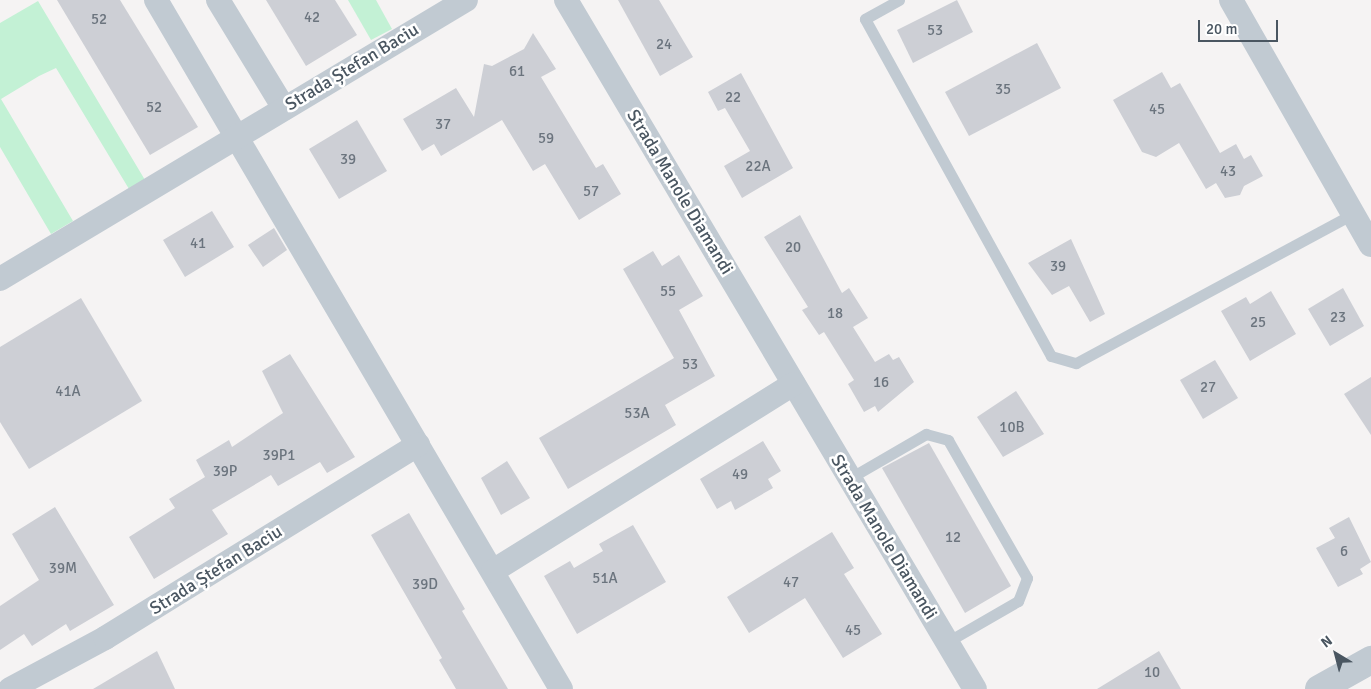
<!DOCTYPE html>
<html>
<head>
<meta charset="utf-8">
<style>
	body { margin:0 }
	#map { position:relative; width:1371px; height:689px; overflow:hidden; background:#f5f3f3; font-family:Signika,sans-serif }
	div>[style] { position:absolute }
	.green>* { inset:0; background:#c3f1d5 }
	.building>* { inset:0; background:#cdcfd5 }
	.service>* { height:11px; margin:-5.5px; padding:0 5.5px; transform-origin:5.5px; border-radius:5.5px; background:#c1cad2 }
	.minor>* { height:24px; margin:-12px; padding:0 12px; transform-origin:12px; border-radius:12px; background:#c1cad2 }
	.tertiary>* { height:28px; margin:-14px; padding:0 14px; transform-origin:14px; border-radius:14px; background:#c1cad2 }
	span { translate:-50% -50%; white-space:nowrap; text-align:center; line-height:1.15; -webkit-text-stroke:5px #fff; paint-order:stroke }
	.number-label { font-size:15px; color:#6b747e }
	.number-label span { -webkit-text-stroke-width:0 }
	.street-label { font-size:18px; color:#4a5661 }
	.north { position:absolute; left:1311px; top:629px; width:50px; height:50px; -webkit-text-stroke:4px #fff; paint-order:stroke; rotate:323deg; font-size:14px; font-weight:700; line-height:20px; text-align:center; color:#4a5661 }
	.north::after { content:''; display:block; margin:auto; width:18px; height:22px; background:#4a5661; clip-path:polygon(50% 0,100% 100%,50% 72%,0 100%) }
	.scale { position:absolute; left:1198px; top:20px; width:80px; height:22px; box-sizing:border-box; border:2px solid #4a5661; border-top:0; padding-left:6px; font-size:15px; line-height:18px; white-space:nowrap; color:#4a5661; -webkit-text-stroke:4px #fff; paint-order:stroke }
</style>
</head>
<body>
<div id="map">
	<div class="green">
		<i style="clip-path:polygon(348px 0,376px 0,392px 29px,371px 40px)"></i>
		<i style="clip-path:polygon(38px 1px,145px 180px,129px 189px,56px 68px,39px 76px,1px 99px,73px 221px,51px 234px,0 147px,0 23px)"></i>
	</div>
	<div class="building">
		<i style="clip-path:polygon(57px 0,120px 0,198px 127px,150px 155px)"></i>
		<i style="clip-path:polygon(266px 0,335px 0,357px 35px,306px 66px)"></i>
		<i style="clip-path:polygon(618px 0,659px 0,693px 57px,660px 76px)"></i>
		<i style="clip-path:polygon(957px 0,973px 32px,913px 63px,897px 30px)"></i>
		<i style="clip-path:polygon(533px 33px,556px 69px,541px 77px,596px 168px,603px 164px,621px 194px,579px 220px,545px 164px,533px 171px,502px 120px,441px 156px,434px 144px,422px 151px,403px 119px,456px 88px,474px 117px,484px 64px,492px 66px,524px 49px)"></i>
		<i style="clip-path:polygon(1037px 43px,1061px 88px,969px 136px,945px 92px)"></i>
		<i style="clip-path:polygon(1162px 72px,1171px 88px,1180px 83px,1220px 153px,1236px 144px,1244px 159px,1251px 155px,1263px 176px,1244px 186px,1240px 195px,1225px 198px,1216px 183px,1206px 189px,1179px 143px,1156px 157px,1142px 152px,1113px 100px)"></i>
		<i style="clip-path:polygon(741px 73px,793px 168px,742px 198px,724px 166px,750px 151px,725px 108px,718px 111px,708px 92px)"></i>
		<i style="clip-path:polygon(357px 120px,387px 171px,339px 199px,309px 149px)"></i>
		<i style="clip-path:polygon(212px 211px,234px 247px,185px 277px,163px 240px)"></i>
		<i style="clip-path:polygon(800px 215px,842px 293px,849px 288px,868px 318px,853px 327px,875px 362px,889px 354px,893px 360px,899px 357px,914px 382px,878px 412px,875px 406px,864px 412px,848px 384px,854px 380px,824px 332px,819px 335px,802px 310px,808px 307px,764px 237px)"></i>
		<i style="clip-path:polygon(274px 228px,287px 250px,263px 267px,248px 245px)"></i>
		<i style="clip-path:polygon(1071px 239px,1105px 314px,1090px 322px,1069px 286px,1052px 295px,1028px 263px)"></i>
		<i style="clip-path:polygon(653px 251px,662px 266px,679px 255px,703px 296px,679px 310px,715px 376px,665px 405px,676px 425px,568px 489px,539px 438px,674px 358px,623px 269px)"></i>
		<i style="clip-path:polygon(1343px 288px,1364px 326px,1330px 346px,1308px 309px)"></i>
		<i style="clip-path:polygon(1271px 291px,1296px 334px,1250px 361px,1221px 311px,1246px 297px,1250px 304px)"></i>
		<i style="clip-path:polygon(81px 298px,142px 401px,29px 469px,0 422px,0 347px)"></i>
		<i style="clip-path:polygon(290px 354px,355px 457px,327px 473px,320px 462px,278px 486px,271px 475px,212px 510px,228px 534px,154px 579px,129px 537px,175px 508px,169px 499px,205px 477px,196px 460px,229px 440px,232px 447px,283px 413px,262px 371px)"></i>
		<i style="clip-path:polygon(1215px 360px,1238px 398px,1203px 419px,1180px 380px)"></i>
		<i style="clip-path:polygon(1371px 377px,1371px 435px,1344px 394px)"></i>
		<i style="clip-path:polygon(1016px 391px,1044px 434px,1003px 457px,977px 417px)"></i>
		<i style="clip-path:polygon(763px 441px,781px 471px,768px 479px,773px 488px,735px 510px,731px 501px,717px 509px,700px 479px)"></i>
		<i style="clip-path:polygon(929px 443px,1011px 586px,965px 613px,882px 468px)"></i>
		<i style="clip-path:polygon(507px 461px,530px 498px,501px 515px,481px 478px)"></i>
		<i style="clip-path:polygon(55px 507px,114px 605px,70px 631px,66px 624px,32px 646px,24px 634px,0 650px,0 606px,39px 580px,12px 534px)"></i>
		<i style="clip-path:polygon(409px 513px,465px 609px,462px 611px,508px 689px,456px 689px,439px 660px,442px 658px,371px 535px)"></i>
		<i style="clip-path:polygon(1349px 517px,1371px 562px,1360px 569px,1363px 574px,1338px 587px,1316px 548px,1335px 538px,1329px 528px)"></i>
		<i style="clip-path:polygon(633px 525px,666px 582px,577px 634px,544px 576px,570px 561px,574px 568px,603px 551px,599px 544px)"></i>
		<i style="clip-path:polygon(832px 532px,854px 568px,844px 574px,882px 634px,843px 658px,805px 598px,749px 633px,727px 597px)"></i>
		<i style="clip-path:polygon(157px 651px,175px 689px,93px 689px)"></i>
		<i style="clip-path:polygon(1159px 651px,1181px 689px,1097px 689px)"></i>
	</div>
	<div class="service">
		<i style="left:899px;top:0;width:39px;rotate:151deg"></i>
		<i style="left:865px;top:19px;width:385px;rotate:61.1deg"></i>
		<i style="left:1051px;top:356px;width:26px;rotate:16deg"></i>
		<i style="left:1076px;top:363px;width:315px;rotate:-28.3deg"></i>
		<i style="left:850px;top:478px;width:88px;rotate:-30.1deg"></i>
		<i style="left:926px;top:434px;width:23px;rotate:15deg"></i>
		<i style="left:948px;top:440px;width:159px;rotate:60.2deg"></i>
		<i style="left:1027px;top:578px;width:25px;rotate:111deg"></i>
		<i style="left:1018px;top:601px;width:82px;rotate:150deg"></i>
	</div>
	<div class="minor">
		<i style="left:156px;top:0;width:799px;rotate:59.55deg"></i>
		<i style="left:218px;top:0;width:127px;rotate:58.6deg"></i>
		<i style="left:566px;top:0;width:801px;rotate:59.31deg"></i>
		<i style="left:1231px;top:0;width:282px;rotate:60.3deg"></i>
		<i style="left:0;top:279px;width:543px;rotate:-30.91deg"></i>
		<i style="left:493px;top:571px;width:354px;rotate:-31.9deg"></i>
		<i style="left:10px;top:689px;width:108px;rotate:-28.2deg"></i>
		<i style="left:105px;top:638px;width:368px;rotate:-31.7deg"></i>
	</div>
	<div class="tertiary">
		<i style="left:1319px;top:689px;width:60px;rotate:-29.1deg"></i>
	</div>
	<div class="number-label">
		<span style="left:312px;top:18px">42</span>
		<span style="left:99px;top:20px">52</span>
		<span style="left:935px;top:31px">53</span>
		<span style="left:664px;top:45px">24</span>
		<span style="left:517px;top:72px">61</span>
		<span style="left:1003px;top:90px">35</span>
		<span style="left:733px;top:98px">22</span>
		<span style="left:154px;top:108px">52</span>
		<span style="left:1157px;top:110px">45</span>
		<span style="left:443px;top:125px">37</span>
		<span style="left:546px;top:139px">59</span>
		<span style="left:348px;top:160px">39</span>
		<span style="left:758px;top:167px">22A</span>
		<span style="left:1228px;top:172px">43</span>
		<span style="left:591px;top:192px">57</span>
		<span style="left:198px;top:244px">41</span>
		<span style="left:793px;top:248px">20</span>
		<span style="left:1058px;top:267px">39</span>
		<span style="left:668px;top:292px">55</span>
		<span style="left:835px;top:314px">18</span>
		<span style="left:1338px;top:318px">23</span>
		<span style="left:1258px;top:323px">25</span>
		<span style="left:690px;top:365px">53</span>
		<span style="left:881px;top:383px">16</span>
		<span style="left:1208px;top:388px">27</span>
		<span style="left:68px;top:392px">41A</span>
		<span style="left:637px;top:414px">53A</span>
		<span style="left:1012px;top:428px">10B</span>
		<span style="left:279px;top:456px">39P1</span>
		<span style="left:225px;top:472px">39P</span>
		<span style="left:740px;top:475px">49</span>
		<span style="left:953px;top:538px">12</span>
		<span style="left:1344px;top:552px">6</span>
		<span style="left:63px;top:569px">39M</span>
		<span style="left:605px;top:579px">51A</span>
		<span style="left:791px;top:583px">47</span>
		<span style="left:425px;top:585px">39D</span>
		<span style="left:853px;top:631px">45</span>
		<span style="left:1152px;top:673px">10</span>
	</div>
	<div class="street-label">
		<span style="left:352px;top:67px;rotate:-31deg">Strada Ștefan Baciu</span>
		<span style="left:680px;top:192px;rotate:59deg">Strada Manole Diamandi</span>
		<span style="left:884px;top:537px;rotate:59deg">Strada Manole Diamandi</span>
		<span style="left:216px;top:570px;rotate:-32deg">Strada Ștefan Baciu</span>
	</div>
	<div class="north">N</div>
	<div class="scale">20 m</div>
</div>
</body>
</html>
